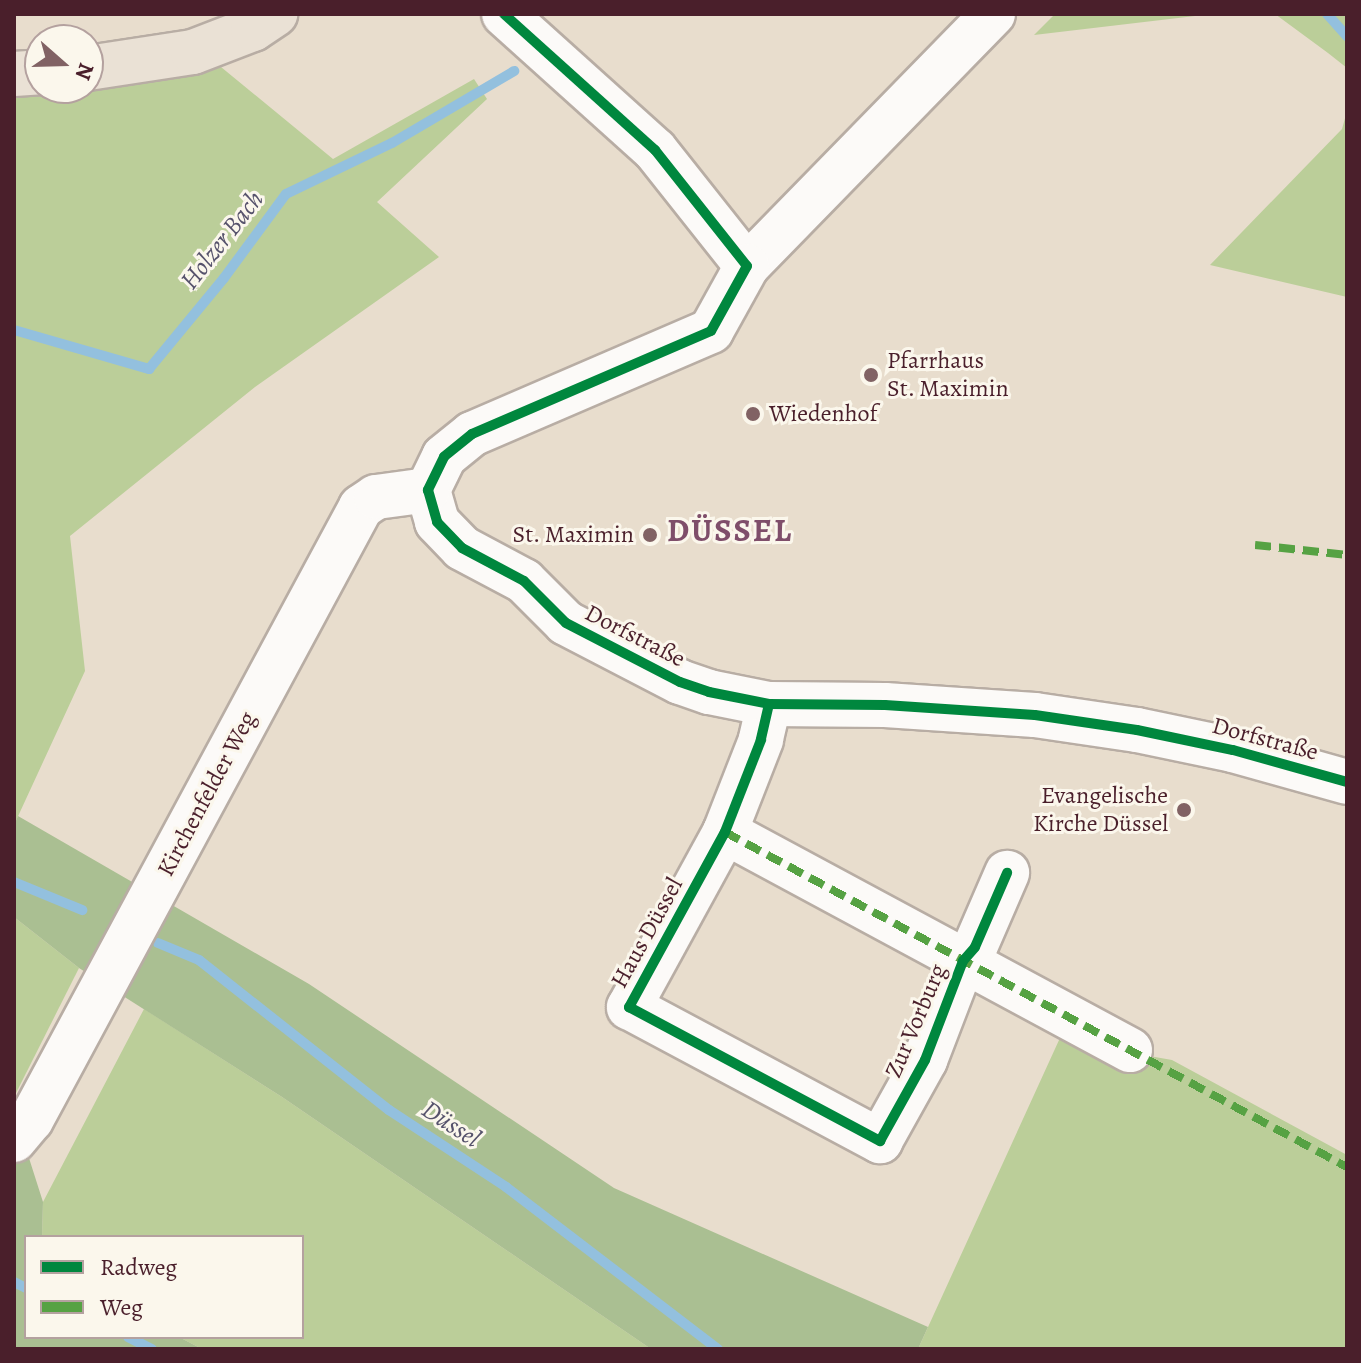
<!DOCTYPE html>
<html>
<head>
<meta charset="utf-8">
<style>
	body { margin:0 }
	#map { position:relative; width:1361px; height:1363px; overflow:hidden; background:#e8ddcd; font-family:Alegreya,serif }
	div>[style] { position:absolute }
	.green>* { inset:0; background:#bbce99 }
	.forest>* { inset:0; background:#aabf92 }
	.stream>* { height:10px; margin:-5px; padding:0 5px; transform-origin:5px; border-radius:5px; background:#93c0de }
	.roads { filter:drop-shadow(2px 0 #b8ada4) drop-shadow(-2px 0 #b8ada4) drop-shadow(0 2px #b8ada4) drop-shadow(0 -2px #b8ada4) }
	.minor>* { height:44px; margin:-22px; padding:0 22px; transform-origin:22px; border-radius:22px; background:#fcfaf8 }
	.major>* { height:44px; margin:-22px; padding:0 22px; transform-origin:22px; border-radius:22px; background:#eae1d5 }
	.quiet>* { height:8px; margin-top:-4px; transform-origin:0; background:repeating-linear-gradient(90deg,#56a243 0 16px,transparent 0 24px) }
	.cycleway>* { height:10px; margin:-5px; padding:0 5px; transform-origin:5px; border-radius:5px; background:#00873e }
	.dots>* { width:22px; height:22px; translate:-50% -50%; box-sizing:border-box; border:4px solid #fbf7ec; border-radius:50% }
	span { translate:-50% -50%; white-space:nowrap; text-align:center; line-height:1.15; -webkit-text-stroke:6px #fbf7ec; paint-order:stroke }
	.poi-label { font-size:24px; color:#4a1f2b }
	.left { translate:0 -50%; text-align:left }
	.right { translate:-100% -50%; text-align:right }
	.street-label { font-size:24px; color:#4a1f2b }
	.water-label { font-size:26px; color:#57536c; font-style:italic }
	.district-label { font-size:32px; color:#7f4e6a; font-weight:700; letter-spacing:2px }
	.frame { position:absolute; inset:0; border:16px solid #4a1f2b; pointer-events:none }
	.legend { position:absolute; left:24px; top:1235px; width:280px; height:104px; box-sizing:border-box; background:#fbf7ec; border:2px solid #b4a19f; margin:0; padding:10px 14px; list-style:none; font-size:24px; color:#4a1f2b }
	.legend li { display:flex; align-items:center; gap:16px; height:40px }
	.legend b { width:40px; border:2px solid #b4a19f }
	.north { position:absolute; left:24px; top:24px; width:80px; height:80px; box-sizing:border-box; background:#fbf7ec; border:2px solid #b4a19f; border-radius:50%; rotate:110deg; font-size:22px; font-weight:700; line-height:32px; text-align:center; color:#4a1f2b }
	.north::after { content:''; display:block; margin:auto; width:28px; height:36px; background:#816264; clip-path:polygon(50% 0,100% 100%,50% 72%,0 100%) }
</style>
</head>
<body>
<div id="map">
	<div class="green">
		<i style="clip-path:polygon(1055px 14px,1212px 14px,1034px 35px)"></i>
		<i style="clip-path:polygon(1275px 14px,1347px 14px,1347px 68px,1328px 53px)"></i>
		<i style="clip-path:polygon(221px 67px,333px 159px,474px 79px,487px 99px,377px 202px,439px 257px,255px 387px,70px 536px,85px 671px,14px 825px,14px 93px,88px 88px,88px 85px)"></i>
		<i style="clip-path:polygon(1347px 111px,1347px 297px,1210px 265px,1342px 129px)"></i>
		<i style="clip-path:polygon(14px 917px,79px 968px,14px 1097px)"></i>
		<i style="clip-path:polygon(144px 1009px,282px 1097px,651px 1349px,202px 1349px,179px 1337px,302px 1337px,302px 1237px,42px 1237px,43px 1202px)"></i>
		<i style="clip-path:polygon(1070px 1016px,1138px 1054px,1172px 1060px,1347px 1155px,1347px 1349px,918px 1349px)"></i>
	</div>
	<div class="forest">
		<i style="clip-path:polygon(18px 816px,309px 984px,614px 1188px,928px 1327px,918px 1349px,651px 1349px,282px 1097px,79px 968px,14px 917px,14px 825px)"></i>
		<i style="clip-path:polygon(14px 1111px,43px 1202px,42px 1237px,26px 1237px,26px 1337px,179px 1337px,202px 1349px,14px 1349px)"></i>
	</div>
	<div class="stream">
		<i style="left:1327px;top:14px;width:30px;rotate:48deg"></i>
		<i style="left:14px;top:330px;width:141px;rotate:16.1deg"></i>
		<i style="left:149px;top:369px;width:118px;rotate:-50.5deg"></i>
		<i style="left:224px;top:278px;width:104px;rotate:-53.6deg"></i>
		<i style="left:286px;top:194px;width:118px;rotate:-25.7deg"></i>
		<i style="left:392px;top:143px;width:142px;rotate:-30.5deg"></i>
		<i style="left:14px;top:882px;width:74px;rotate:22.4deg"></i>
		<i style="left:158px;top:943px;width:44px;rotate:22.5deg"></i>
		<i style="left:199px;top:960px;width:242px;rotate:38.3deg"></i>
		<i style="left:389px;top:1110px;width:140px;rotate:33.3deg"></i>
		<i style="left:506px;top:1187px;width:267px;rotate:37.4deg"></i>
		<i style="left:14px;top:1282px;width:13px;rotate:27deg"></i>
		<i style="left:128px;top:1337px;width:27px;rotate:27deg"></i>
	</div>
	<div class="roads">
		<div class="minor">
			<i style="left:504px;top:14px;width:203px;rotate:42deg"></i>
			<i style="left:655px;top:150px;width:148px;rotate:51.6deg"></i>
			<i style="left:993px;top:14px;width:352px;rotate:134.3deg"></i>
			<i style="left:747px;top:266px;width:74px;rotate:119deg"></i>
			<i style="left:711px;top:331px;width:260px;rotate:156.7deg"></i>
			<i style="left:472px;top:434px;width:36px;rotate:141deg"></i>
			<i style="left:444px;top:457px;width:37px;rotate:116deg"></i>
			<i style="left:428px;top:490px;width:33px;rotate:74deg"></i>
			<i style="left:437px;top:522px;width:36px;rotate:46deg"></i>
			<i style="left:462px;top:548px;width:70px;rotate:28deg"></i>
			<i style="left:524px;top:581px;width:59px;rotate:45deg"></i>
			<i style="left:566px;top:623px;width:128px;rotate:27.4deg"></i>
			<i style="left:680px;top:682px;width:31px;rotate:19deg"></i>
			<i style="left:709px;top:692px;width:61px;rotate:11.3deg"></i>
			<i style="left:769px;top:704px;width:116px;rotate:0.5deg"></i>
			<i style="left:885px;top:705px;width:150px;rotate:3.8deg"></i>
			<i style="left:1035px;top:715px;width:103px;rotate:8.4deg"></i>
			<i style="left:1137px;top:730px;width:98px;rotate:11.8deg"></i>
			<i style="left:1233px;top:750px;width:118px;rotate:15.7deg"></i>
			<i style="left:769px;top:704px;width:37px;rotate:103deg"></i>
			<i style="left:761px;top:740px;width:99px;rotate:111.4deg"></i>
			<i style="left:725px;top:832px;width:200px;rotate:118.7deg"></i>
			<i style="left:629px;top:1007px;width:285px;rotate:28.1deg"></i>
			<i style="left:880px;top:1141px;width:93px;rotate:-60.9deg"></i>
			<i style="left:925px;top:1060px;width:106px;rotate:-69deg"></i>
			<i style="left:963px;top:961px;width:18px;rotate:-49deg"></i>
			<i style="left:975px;top:947px;width:81px;rotate:-66.6deg"></i>
			<i style="left:725px;top:832px;width:460px;rotate:28.3deg"></i>
			<i style="left:14px;top:1140px;width:26px;rotate:-50deg"></i>
			<i style="left:31px;top:1120px;width:696px;rotate:-61.7deg"></i>
			<i style="left:361px;top:507px;width:18px;rotate:-34deg"></i>
			<i style="left:376px;top:497px;width:52px;rotate:-7.7deg"></i>
		</div>
		<div class="major">
			<i style="left:88px;top:68px;width:106px;rotate:-8.7deg"></i>
			<i style="left:193px;top:52px;width:64px;rotate:-21deg"></i>
			<i style="left:253px;top:29px;width:27px;rotate:-34deg"></i>
			<i style="left:14px;top:74px;width:26px;rotate:-4deg"></i>
		</div>
	</div>
	<div class="quiet">
		<i style="left:1255px;top:545px;width:93px;rotate:6.2deg"></i>
		<i style="left:725px;top:832px;width:706px;rotate:28.31deg"></i>
	</div>
	<div class="cycleway">
		<i style="left:504px;top:14px;width:203px;rotate:42deg"></i>
		<i style="left:655px;top:150px;width:148px;rotate:51.6deg"></i>
		<i style="left:747px;top:266px;width:74px;rotate:119deg"></i>
		<i style="left:711px;top:331px;width:260px;rotate:156.7deg"></i>
		<i style="left:472px;top:434px;width:36px;rotate:141deg"></i>
		<i style="left:444px;top:457px;width:37px;rotate:116deg"></i>
		<i style="left:428px;top:490px;width:33px;rotate:74deg"></i>
		<i style="left:437px;top:522px;width:36px;rotate:46deg"></i>
		<i style="left:462px;top:548px;width:70px;rotate:28deg"></i>
		<i style="left:524px;top:581px;width:59px;rotate:45deg"></i>
		<i style="left:566px;top:623px;width:128px;rotate:27.4deg"></i>
		<i style="left:680px;top:682px;width:31px;rotate:19deg"></i>
		<i style="left:709px;top:692px;width:61px;rotate:11.3deg"></i>
		<i style="left:769px;top:704px;width:116px;rotate:0.5deg"></i>
		<i style="left:885px;top:705px;width:150px;rotate:3.8deg"></i>
		<i style="left:1035px;top:715px;width:103px;rotate:8.4deg"></i>
		<i style="left:1137px;top:730px;width:98px;rotate:11.8deg"></i>
		<i style="left:1233px;top:750px;width:118px;rotate:15.7deg"></i>
		<i style="left:769px;top:704px;width:37px;rotate:103deg"></i>
		<i style="left:761px;top:740px;width:99px;rotate:111.4deg"></i>
		<i style="left:725px;top:832px;width:200px;rotate:118.7deg"></i>
		<i style="left:629px;top:1007px;width:285px;rotate:28.1deg"></i>
		<i style="left:880px;top:1141px;width:93px;rotate:-60.9deg"></i>
		<i style="left:925px;top:1060px;width:106px;rotate:-69deg"></i>
		<i style="left:963px;top:961px;width:18px;rotate:-49deg"></i>
		<i style="left:975px;top:947px;width:81px;rotate:-66.6deg"></i>
	</div>
	<div class="dots">
		<i style="left:871px;top:375px;background:#816264"></i>
		<i style="left:753px;top:414px;background:#816264"></i>
		<i style="left:650px;top:535px;background:#816264"></i>
		<i style="left:1184px;top:810px;background:#816264"></i>
	</div>
	<div class="poi-label">
		<span class="left" style="left:887px;top:375px">Pfarrhaus<br>St. Maximin</span>
		<span class="left" style="left:769px;top:414px">Wiedenhof</span>
		<span class="right" style="left:634px;top:535px">St. Maximin</span>
		<span class="right" style="left:1168px;top:810px">Evangelische<br>Kirche Düssel</span>
	</div>
	<div class="street-label">
		<span style="left:635px;top:636px;rotate:27deg">Dorfstraße</span>
		<span style="left:1265px;top:739px;rotate:15deg">Dorfstraße</span>
		<span style="left:207px;top:794px;rotate:-62deg">Kirchenfelder Weg</span>
		<span style="left:647px;top:933px;rotate:-61deg">Haus Düssel</span>
		<span style="left:916px;top:1021px;rotate:-67deg">Zur Vorburg</span>
	</div>
	<div class="water-label">
		<span style="left:222px;top:240px;rotate:-52deg">Holzer Bach</span>
		<span style="left:451px;top:1124px;rotate:33deg">Düssel</span>
	</div>
	<div class="district-label">
		<span style="left:730px;top:530px">DÜSSEL</span>
	</div>
	<div class="frame"></div>
	<ul class="legend">
	<li><b style="height:10px;background:#00873e"></b>Radweg</li>
	<li><b style="height:10px;background:#56a243"></b>Weg</li>
	</ul>
	<div class="north">N</div>
</div>
</body>
</html>
